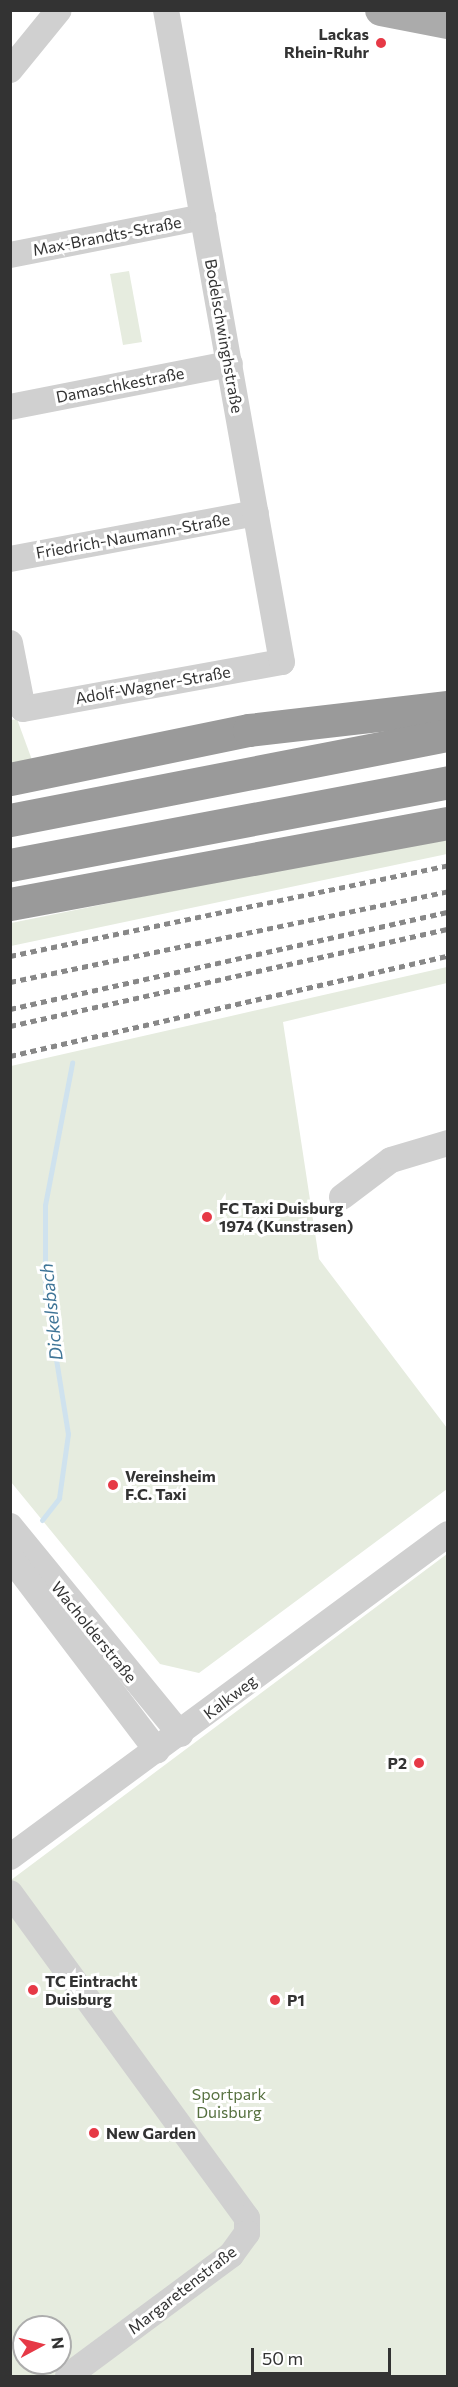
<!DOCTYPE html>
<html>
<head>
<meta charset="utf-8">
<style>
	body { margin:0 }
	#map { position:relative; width:458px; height:2387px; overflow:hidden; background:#fff; font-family:Commissioner,sans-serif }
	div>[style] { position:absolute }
	.green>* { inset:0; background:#e6ecdf }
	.stream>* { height:5px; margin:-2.5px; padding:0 2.5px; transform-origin:2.5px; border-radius:2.5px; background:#cfe2ee }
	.minor>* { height:26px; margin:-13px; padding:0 13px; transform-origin:13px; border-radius:13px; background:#d0d0d0 }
	.major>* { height:32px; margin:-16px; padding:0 16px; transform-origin:16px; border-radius:16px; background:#ababab }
	.highway>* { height:33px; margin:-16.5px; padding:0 16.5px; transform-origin:16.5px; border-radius:16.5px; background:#9a9a9a }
	.rail>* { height:4.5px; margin-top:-2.25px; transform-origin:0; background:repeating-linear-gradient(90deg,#888 0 6px,transparent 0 10.5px) }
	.dots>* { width:16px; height:16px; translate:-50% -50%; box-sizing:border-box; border:3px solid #fff; border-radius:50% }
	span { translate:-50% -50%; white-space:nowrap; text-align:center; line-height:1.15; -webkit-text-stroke:6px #fff; paint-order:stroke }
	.poi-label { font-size:16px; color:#333; font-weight:700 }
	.right { translate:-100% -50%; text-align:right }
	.left { translate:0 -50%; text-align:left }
	.street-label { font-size:16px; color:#333 }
	.park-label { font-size:16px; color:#56703f }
	.water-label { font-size:18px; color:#3f7597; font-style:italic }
	.frame { position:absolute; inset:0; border:12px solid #333; pointer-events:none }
	.north { position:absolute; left:12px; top:2315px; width:60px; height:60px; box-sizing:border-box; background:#fff; border:2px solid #adadad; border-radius:50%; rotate:83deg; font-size:16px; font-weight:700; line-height:24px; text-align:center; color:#333 }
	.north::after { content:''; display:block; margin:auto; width:21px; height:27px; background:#e63946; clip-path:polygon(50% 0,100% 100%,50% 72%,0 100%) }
	.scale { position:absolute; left:251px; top:2348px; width:140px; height:27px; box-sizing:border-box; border:3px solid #333; border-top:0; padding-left:8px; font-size:18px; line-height:21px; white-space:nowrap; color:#333; -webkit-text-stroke:4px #fff; paint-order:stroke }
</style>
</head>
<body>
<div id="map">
	<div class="green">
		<i style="clip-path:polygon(129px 271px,142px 342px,123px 345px,110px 274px)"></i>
		<i style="clip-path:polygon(17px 719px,32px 760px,11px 765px,11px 720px)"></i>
		<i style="clip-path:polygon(447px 835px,447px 854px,11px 946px,11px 923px)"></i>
		<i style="clip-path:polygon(447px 967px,447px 983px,283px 1022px,319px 1259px,447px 1428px,447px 1489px,199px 1673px,160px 1664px,11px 1482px,11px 1066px)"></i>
		<i style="clip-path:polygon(evenodd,447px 1554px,447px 2376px,11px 2376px,11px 1880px,447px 1554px,24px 2327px,60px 2327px,60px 2363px,24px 2363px,24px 2327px)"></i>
	</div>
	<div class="stream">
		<i style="left:42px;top:1520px;width:28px;rotate:-52deg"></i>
		<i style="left:59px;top:1498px;width:65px;rotate:-82deg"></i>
		<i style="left:68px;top:1434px;width:145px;rotate:-99.1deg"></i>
		<i style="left:45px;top:1291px;width:86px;rotate:-90deg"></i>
		<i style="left:45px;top:1205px;width:145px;rotate:-79.2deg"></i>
	</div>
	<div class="minor">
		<i style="left:10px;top:70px;width:77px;rotate:-50.8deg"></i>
		<i style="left:10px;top:255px;width:197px;rotate:-11.1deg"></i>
		<i style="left:10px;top:407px;width:224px;rotate:-11.1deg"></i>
		<i style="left:10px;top:559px;width:250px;rotate:-10.6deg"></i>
		<i style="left:10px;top:643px;width:67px;rotate:78.9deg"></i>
		<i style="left:23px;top:709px;width:263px;rotate:-10.3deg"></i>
		<i style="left:282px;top:662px;width:662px;rotate:-100.09deg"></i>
		<i style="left:342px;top:1197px;width:61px;rotate:-37.1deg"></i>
		<i style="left:391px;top:1160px;width:59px;rotate:-16.6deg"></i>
		<i style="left:10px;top:1526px;width:269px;rotate:50.7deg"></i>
		<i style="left:10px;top:1557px;width:243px;rotate:52.8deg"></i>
		<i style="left:10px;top:1857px;width:544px;rotate:-36.41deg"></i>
		<i style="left:10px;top:1893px;width:402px;rotate:53.9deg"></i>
		<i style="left:247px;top:2218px;width:15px;rotate:90deg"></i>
		<i style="left:247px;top:2233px;width:27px;rotate:126deg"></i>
		<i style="left:231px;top:2255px;width:203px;rotate:143.4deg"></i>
	</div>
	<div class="major">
		<i style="left:381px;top:10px;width:68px;rotate:11deg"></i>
	</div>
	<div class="highway">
		<i style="left:10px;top:779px;width:244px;rotate:-11.6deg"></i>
		<i style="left:249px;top:730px;width:200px;rotate:-6.6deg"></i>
		<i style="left:10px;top:820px;width:446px;rotate:-11deg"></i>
		<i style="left:10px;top:865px;width:446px;rotate:-10.7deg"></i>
		<i style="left:10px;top:904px;width:445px;rotate:-10.5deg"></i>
	</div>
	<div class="rail">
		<i style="left:10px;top:956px;width:447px;rotate:-11.7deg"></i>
		<i style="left:10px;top:982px;width:447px;rotate:-11.7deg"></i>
		<i style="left:10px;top:1009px;width:449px;rotate:-12.5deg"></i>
		<i style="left:10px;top:1026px;width:449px;rotate:-12.5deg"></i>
		<i style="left:10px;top:1056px;width:449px;rotate:-12.9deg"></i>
	</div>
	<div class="dots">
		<i style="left:381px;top:43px;background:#e63946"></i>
		<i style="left:207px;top:1217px;background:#e63946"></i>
		<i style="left:113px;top:1485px;background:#e63946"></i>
		<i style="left:419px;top:1763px;background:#e63946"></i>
		<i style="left:33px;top:1990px;background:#e63946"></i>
		<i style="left:275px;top:2000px;background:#e63946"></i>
		<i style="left:94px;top:2133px;background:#e63946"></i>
	</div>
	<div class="poi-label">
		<span class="right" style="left:369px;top:43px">Lackas<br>Rhein-Ruhr</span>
		<span class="left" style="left:219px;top:1217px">FC Taxi Duisburg<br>1974 (Kunstrasen)</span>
		<span class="left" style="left:125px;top:1485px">Vereinsheim<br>F.C. Taxi</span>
		<span class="right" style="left:407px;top:1763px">P2</span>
		<span class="left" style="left:45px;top:1990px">TC Eintracht<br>Duisburg</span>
		<span class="left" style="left:287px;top:2000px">P1</span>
		<span class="left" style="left:106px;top:2133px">New Garden</span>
	</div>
	<div class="street-label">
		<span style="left:107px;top:236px;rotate:-11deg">Max-Brandts-Straße</span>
		<span style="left:224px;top:336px;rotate:80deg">Bodelschwinghstraße</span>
		<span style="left:120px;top:385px;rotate:-11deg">Damaschkestraße</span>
		<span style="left:133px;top:536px;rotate:-10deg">Friedrich-Naumann-Straße</span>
		<span style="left:153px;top:685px;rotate:-10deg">Adolf-Wagner-Straße</span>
		<span style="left:94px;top:1632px;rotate:51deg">Wacholderstraße</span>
		<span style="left:230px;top:1697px;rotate:-37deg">Kalkweg</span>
		<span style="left:182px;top:2290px;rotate:-38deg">Margaretenstraße</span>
	</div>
	<div class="park-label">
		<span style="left:229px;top:2103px">Sportpark<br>Duisburg</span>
	</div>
	<div class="water-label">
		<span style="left:51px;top:1312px;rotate:-96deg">Dickelsbach</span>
	</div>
	<div class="frame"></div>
	<div class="north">N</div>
	<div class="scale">50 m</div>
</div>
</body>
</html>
